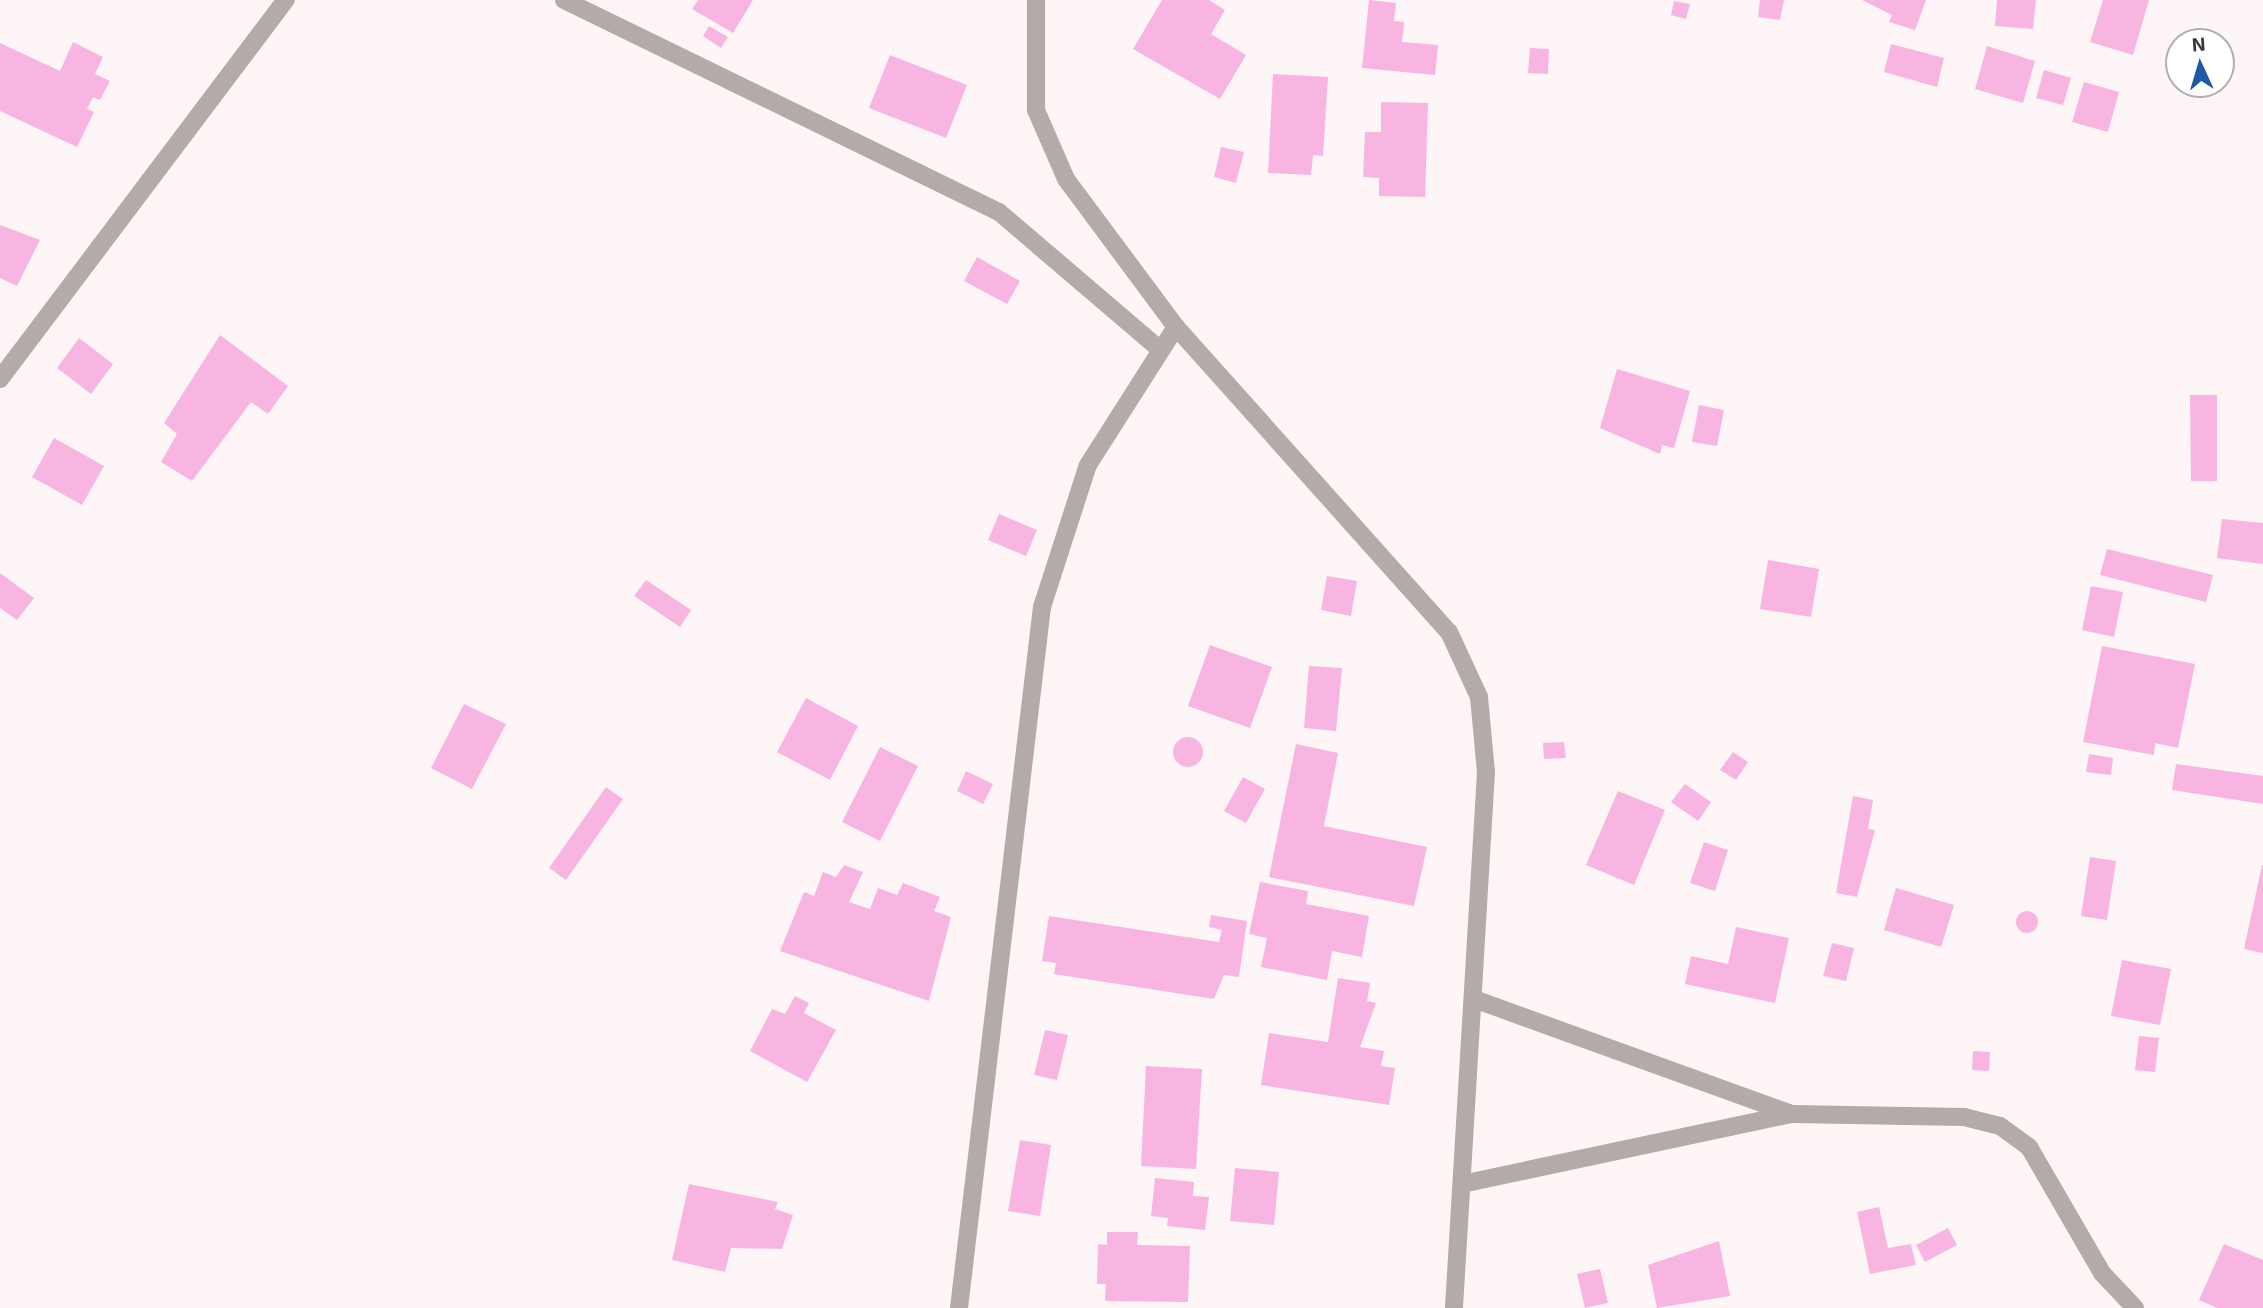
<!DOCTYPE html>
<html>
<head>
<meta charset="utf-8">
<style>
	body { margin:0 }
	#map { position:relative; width:2263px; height:1308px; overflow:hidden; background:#fef5f7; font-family:"Exo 2",sans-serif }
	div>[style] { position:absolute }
	.building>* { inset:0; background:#f9b5e2 }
	.round { border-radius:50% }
	.minor>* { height:18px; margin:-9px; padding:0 9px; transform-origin:9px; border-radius:9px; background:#b2abaa }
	span { translate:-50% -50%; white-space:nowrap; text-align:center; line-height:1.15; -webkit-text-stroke:5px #fff; paint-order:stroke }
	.north { position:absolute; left:2165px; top:28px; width:70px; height:70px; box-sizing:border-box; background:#fff; border:2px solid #b1afaf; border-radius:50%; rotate:356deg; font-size:19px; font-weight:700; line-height:28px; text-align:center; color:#3c3637 }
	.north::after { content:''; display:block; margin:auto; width:24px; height:32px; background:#1d59aa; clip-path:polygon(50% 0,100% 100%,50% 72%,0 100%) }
</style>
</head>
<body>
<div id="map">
	<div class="building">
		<i style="clip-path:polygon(698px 0,753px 0,733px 33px,692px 9px)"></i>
		<i style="clip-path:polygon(1162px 0,1209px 0,1225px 10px,1211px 34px,1246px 55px,1220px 99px,1133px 49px)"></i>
		<i style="clip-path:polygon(1369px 0,1396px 3px,1394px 21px,1404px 22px,1402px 42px,1438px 45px,1435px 75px,1362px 68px)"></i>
		<i style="clip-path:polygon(1760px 0,1784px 0,1780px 20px,1758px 17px)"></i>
		<i style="clip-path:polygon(1862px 0,1926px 0,1915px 30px,1889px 22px,1892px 15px)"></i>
		<i style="clip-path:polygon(1997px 0,2036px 0,2033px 29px,1995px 26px)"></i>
		<i style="clip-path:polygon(2103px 0,2149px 0,2133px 55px,2090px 42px)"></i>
		<i style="clip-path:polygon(1674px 1px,1690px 4px,1686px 19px,1671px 15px)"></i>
		<i style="clip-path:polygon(709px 26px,728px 37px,721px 48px,703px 36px)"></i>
		<i style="clip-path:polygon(73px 42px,103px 57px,95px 74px,110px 81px,100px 100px,93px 97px,87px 109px,94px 112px,77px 147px,0 111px,0 43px,60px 71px)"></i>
		<i style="clip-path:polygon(1891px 44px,1944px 58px,1937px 87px,1884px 72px)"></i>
		<i style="clip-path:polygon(1987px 46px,2035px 61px,2023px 103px,1975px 89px)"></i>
		<i style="clip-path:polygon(1530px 48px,1549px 49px,1548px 74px,1528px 73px)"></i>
		<i style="clip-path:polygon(890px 55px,967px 85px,946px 138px,869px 108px)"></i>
		<i style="clip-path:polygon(2044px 70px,2071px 78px,2063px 105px,2036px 98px)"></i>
		<i style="clip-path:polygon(1273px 74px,1328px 77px,1323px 156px,1313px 155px,1311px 175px,1268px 173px)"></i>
		<i style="clip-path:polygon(2084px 82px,2119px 92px,2108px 132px,2072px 122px)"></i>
		<i style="clip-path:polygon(1381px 102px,1428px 103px,1425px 197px,1379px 196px,1379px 178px,1363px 177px,1365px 132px,1381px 132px)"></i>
		<i style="clip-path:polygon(1221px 147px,1244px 152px,1236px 183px,1214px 177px)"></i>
		<i style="clip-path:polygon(0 225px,40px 240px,17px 286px,0 278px)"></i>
		<i style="clip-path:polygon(977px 257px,1020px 281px,1007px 304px,964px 281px)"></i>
		<i style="clip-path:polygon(220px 335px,288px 386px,268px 414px,251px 402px,192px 481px,161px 462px,177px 434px,164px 423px)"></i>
		<i style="clip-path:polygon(79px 338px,113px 364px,91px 394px,57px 368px)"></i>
		<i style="clip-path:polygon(1617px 369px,1690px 391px,1674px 448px,1662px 445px,1660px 454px,1600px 428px)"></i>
		<i style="clip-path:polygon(2190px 395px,2217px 395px,2217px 481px,2191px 481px)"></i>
		<i style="clip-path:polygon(1699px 405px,1724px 410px,1717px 446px,1692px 442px)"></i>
		<i style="clip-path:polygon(54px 438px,104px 466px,82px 505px,32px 477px)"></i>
		<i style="clip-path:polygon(999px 514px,1037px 530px,1026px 556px,988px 540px)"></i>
		<i style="clip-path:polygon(2222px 519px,2263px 523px,2263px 564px,2217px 558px)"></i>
		<i style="clip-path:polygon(2107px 549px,2213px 575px,2206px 602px,2100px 575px)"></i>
		<i style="clip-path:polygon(1768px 560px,1819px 569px,1811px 617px,1760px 609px)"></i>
		<i style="clip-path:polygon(0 573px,34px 598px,17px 620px,0 608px)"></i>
		<i style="clip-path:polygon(1327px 576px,1357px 581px,1351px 616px,1321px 610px)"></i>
		<i style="clip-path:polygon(646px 580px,691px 610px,680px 627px,634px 596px)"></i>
		<i style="clip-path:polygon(2091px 586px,2123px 592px,2114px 637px,2082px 630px)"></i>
		<i style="clip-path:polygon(1210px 645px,1272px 667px,1250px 728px,1188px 706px)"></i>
		<i style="clip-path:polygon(2102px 646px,2195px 664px,2178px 748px,2155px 743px,2154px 755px,2083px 742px)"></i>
		<i style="clip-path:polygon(1309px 666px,1342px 668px,1336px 731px,1304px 728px)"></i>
		<i style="clip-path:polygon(806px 698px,858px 726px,830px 780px,777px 752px)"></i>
		<i style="clip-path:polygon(464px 704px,506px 724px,472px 789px,431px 768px)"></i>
		<i class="round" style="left:1173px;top:737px;width:30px;height:30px"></i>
		<i style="clip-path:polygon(1564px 742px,1566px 758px,1544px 759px,1543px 743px)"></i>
		<i style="clip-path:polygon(1296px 744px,1338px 753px,1324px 826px,1427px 847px,1414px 906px,1269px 877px)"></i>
		<i style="clip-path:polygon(880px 747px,918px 766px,880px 841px,842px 822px)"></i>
		<i style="clip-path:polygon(1733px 752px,1748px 762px,1736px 780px,1720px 770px)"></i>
		<i style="clip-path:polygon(2089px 754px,2113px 758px,2111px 775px,2086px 772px)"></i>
		<i style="clip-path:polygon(2176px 764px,2263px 776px,2263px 804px,2172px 790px)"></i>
		<i style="clip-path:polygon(966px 771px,993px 784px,983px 804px,957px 791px)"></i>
		<i style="clip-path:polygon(1243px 777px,1265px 789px,1246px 823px,1224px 811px)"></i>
		<i style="clip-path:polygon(1685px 784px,1711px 802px,1698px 821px,1671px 802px)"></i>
		<i style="clip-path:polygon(606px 787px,623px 799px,566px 880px,549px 868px)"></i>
		<i style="clip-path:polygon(1618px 791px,1665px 810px,1634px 885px,1586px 865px)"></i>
		<i style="clip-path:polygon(1853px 796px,1873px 800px,1868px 829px,1875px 830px,1857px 897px,1836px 893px)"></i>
		<i style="clip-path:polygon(1704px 842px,1728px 850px,1715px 891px,1690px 883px)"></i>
		<i style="clip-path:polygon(2090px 857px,2116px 861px,2107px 920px,2081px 916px)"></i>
		<i style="clip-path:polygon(844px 865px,863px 872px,849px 902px,870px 909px,878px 888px,897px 895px,903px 883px,940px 897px,934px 911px,951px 917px,929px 1001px,780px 951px,804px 892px,814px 896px,823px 872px,836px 877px)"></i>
		<i style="clip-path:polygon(2262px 865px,2263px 865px,2263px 953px,2244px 949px)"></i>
		<i style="clip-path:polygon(1260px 882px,1308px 891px,1306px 904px,1369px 916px,1362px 957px,1332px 951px,1327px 980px,1261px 967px,1267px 938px,1249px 934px)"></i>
		<i style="clip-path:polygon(1896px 888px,1954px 905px,1941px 947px,1884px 930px)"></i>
		<i class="round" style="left:2016px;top:911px;width:22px;height:22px"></i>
		<i style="clip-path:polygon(1211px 915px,1247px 921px,1239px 977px,1224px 975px,1214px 999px,1054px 974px,1056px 963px,1042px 961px,1049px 916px,1219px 942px,1222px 930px,1209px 927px)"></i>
		<i style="clip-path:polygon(1736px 927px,1789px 938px,1775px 1003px,1685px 984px,1691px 956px,1728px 964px)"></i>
		<i style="clip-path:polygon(1832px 943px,1854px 948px,1846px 981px,1823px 976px)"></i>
		<i style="clip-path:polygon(2122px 960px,2171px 969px,2160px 1025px,2111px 1016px)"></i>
		<i style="clip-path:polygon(1338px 978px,1370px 983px,1367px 1001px,1376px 1003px,1360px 1047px,1384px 1051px,1381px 1066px,1395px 1068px,1389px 1105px,1261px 1085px,1269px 1033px,1328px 1042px)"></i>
		<i style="clip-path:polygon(795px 996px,809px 1003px,804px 1013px,836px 1030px,807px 1082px,750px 1051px,772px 1009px,785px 1014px)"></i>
		<i style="clip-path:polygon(1045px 1030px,1068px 1035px,1057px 1080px,1034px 1075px)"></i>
		<i style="clip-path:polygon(2139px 1036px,2159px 1038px,2155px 1072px,2135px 1070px)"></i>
		<i style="clip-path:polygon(1973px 1051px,1990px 1052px,1989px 1071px,1972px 1070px)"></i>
		<i style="clip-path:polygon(1146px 1066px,1202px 1069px,1196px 1169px,1141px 1166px)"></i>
		<i style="clip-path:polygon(1020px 1140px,1051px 1145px,1040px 1216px,1008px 1211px)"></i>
		<i style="clip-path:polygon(1235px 1168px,1279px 1172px,1274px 1225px,1230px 1221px)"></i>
		<i style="clip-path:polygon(1155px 1178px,1194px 1182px,1193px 1196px,1209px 1197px,1205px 1230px,1167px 1226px,1168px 1218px,1151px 1216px)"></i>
		<i style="clip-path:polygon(689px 1184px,778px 1202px,775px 1209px,793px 1215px,782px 1249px,731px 1248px,725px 1272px,672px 1260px)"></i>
		<i style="clip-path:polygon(1879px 1207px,1888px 1248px,1911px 1244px,1916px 1265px,1870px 1274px,1857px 1212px)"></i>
		<i style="clip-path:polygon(1948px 1228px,1957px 1245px,1925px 1262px,1916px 1245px)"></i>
		<i style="clip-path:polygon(1107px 1232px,1138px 1232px,1137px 1245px,1190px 1246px,1188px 1302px,1105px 1301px,1106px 1284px,1097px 1284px,1098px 1244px,1107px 1245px)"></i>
		<i style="clip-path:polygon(1719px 1241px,1730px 1296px,1657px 1308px,1648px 1265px)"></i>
		<i style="clip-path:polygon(2224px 1244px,2263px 1260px,2263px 1308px,2217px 1308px,2199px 1300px)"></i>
		<i style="clip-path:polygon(1600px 1269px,1608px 1303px,1585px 1308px,1577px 1274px)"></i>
	</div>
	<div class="minor">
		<i style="left:564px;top:0;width:484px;rotate:26deg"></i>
		<i style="left:999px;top:212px;width:209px;rotate:40.5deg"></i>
		<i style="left:1036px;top:0;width:110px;rotate:90deg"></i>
		<i style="left:1036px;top:110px;width:75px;rotate:66.5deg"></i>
		<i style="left:1066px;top:179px;width:184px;rotate:53.4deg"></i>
		<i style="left:1176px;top:327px;width:409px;rotate:48.2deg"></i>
		<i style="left:1449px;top:632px;width:72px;rotate:65.2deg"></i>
		<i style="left:1479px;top:697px;width:75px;rotate:84.7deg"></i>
		<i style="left:1486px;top:772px;width:537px;rotate:93.42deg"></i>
		<i style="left:0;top:379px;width:475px;rotate:-53deg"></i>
		<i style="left:1474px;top:999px;width:338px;rotate:19.9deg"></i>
		<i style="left:1792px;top:1114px;width:172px;rotate:1deg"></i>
		<i style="left:1964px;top:1117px;width:37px;rotate:14deg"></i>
		<i style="left:2000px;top:1126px;width:36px;rotate:36deg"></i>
		<i style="left:2029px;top:1147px;width:146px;rotate:59.9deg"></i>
		<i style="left:2102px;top:1273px;width:48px;rotate:46.7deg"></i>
		<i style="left:1462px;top:1184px;width:337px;rotate:-12deg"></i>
		<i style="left:959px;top:1308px;width:706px;rotate:-83.25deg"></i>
		<i style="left:1042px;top:607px;width:149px;rotate:-72.1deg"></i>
		<i style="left:1088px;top:465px;width:164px;rotate:-57.5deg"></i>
	</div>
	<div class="north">N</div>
</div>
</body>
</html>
